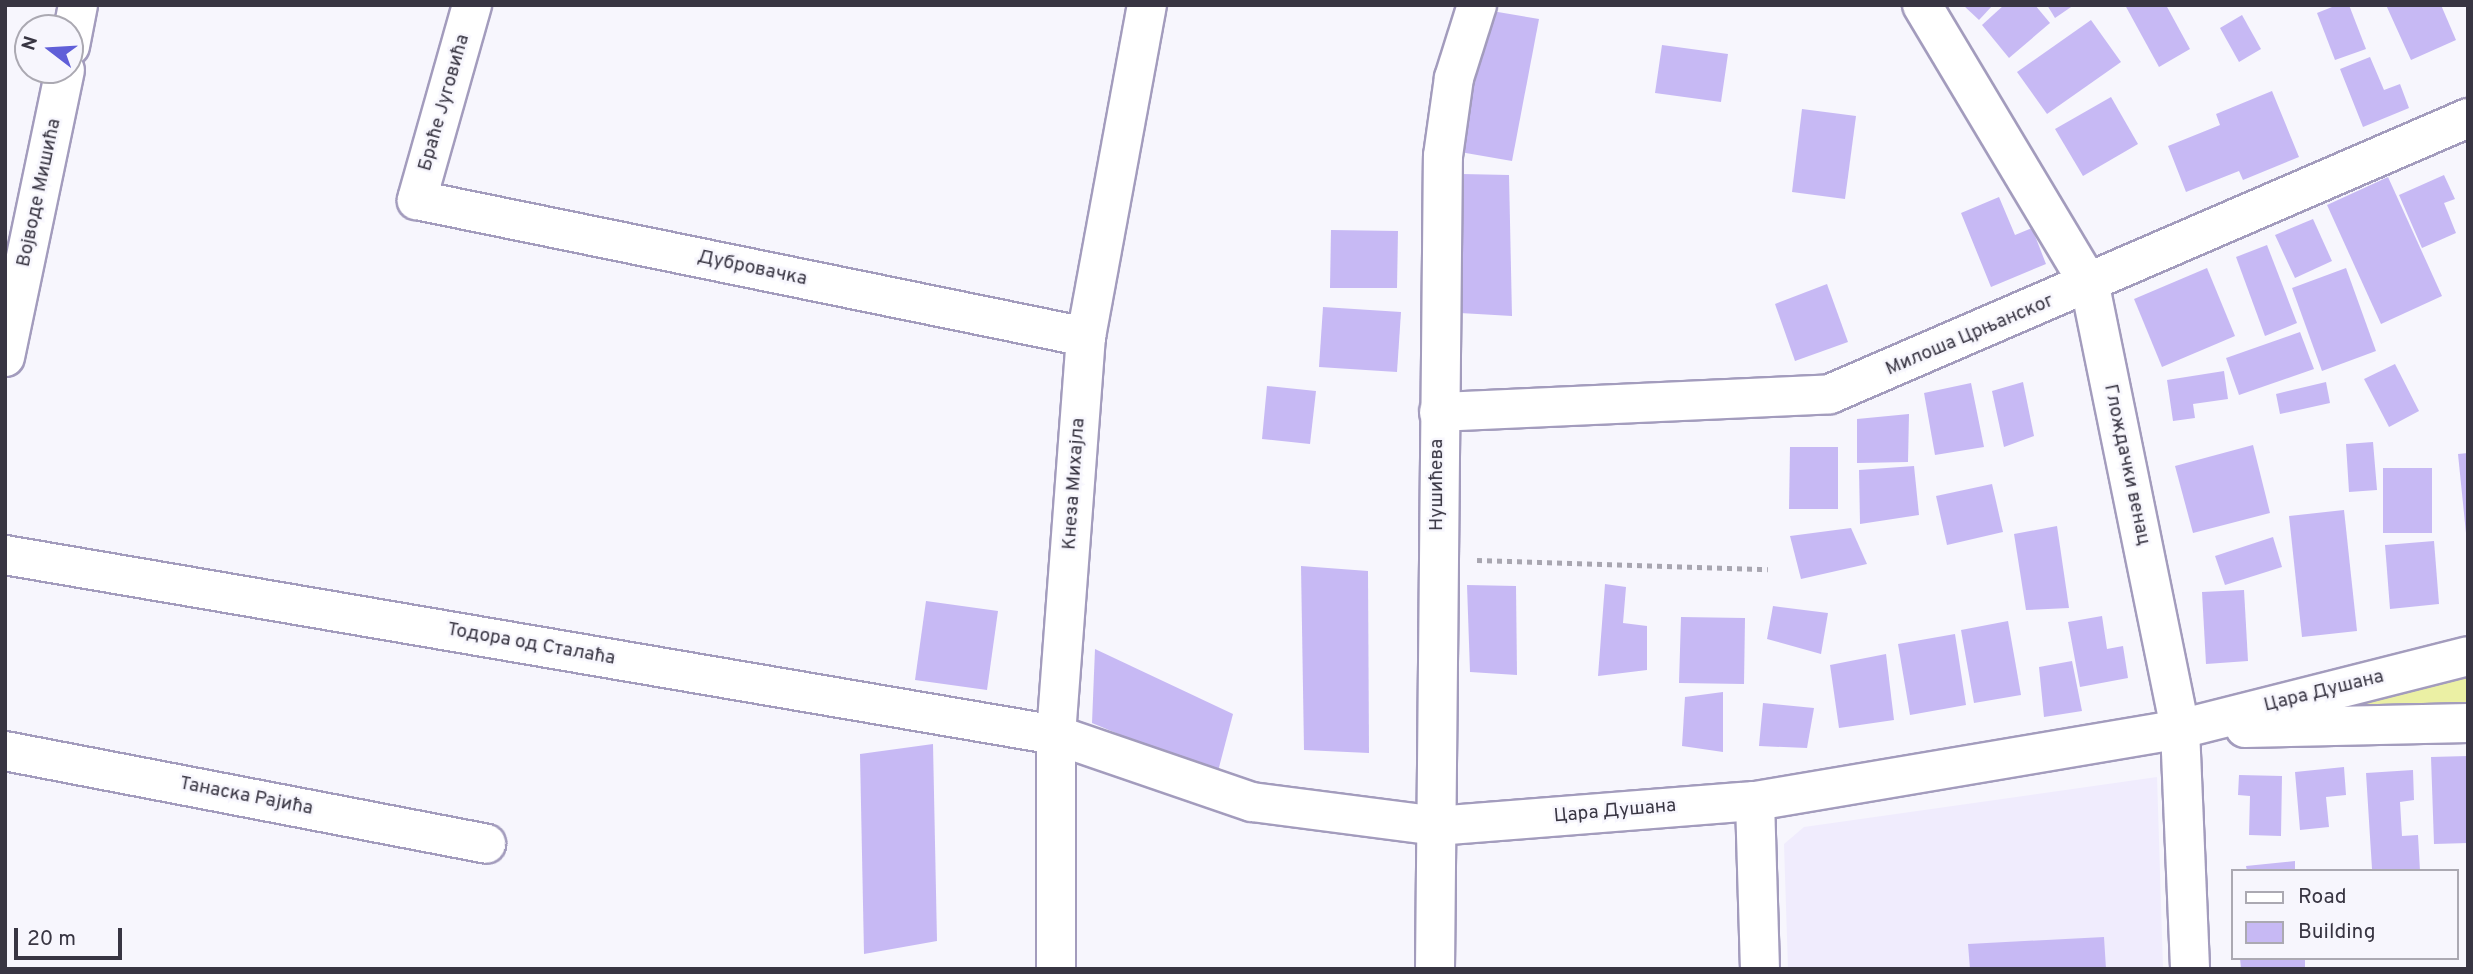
<!DOCTYPE html>
<html>
<head>
<meta charset="utf-8">
<style>
	body { margin:0 }
	#map { position:relative; width:2473px; height:974px; overflow:hidden; background:#f7f6fd; font-family:Overpass,sans-serif }
	div>[style] { position:absolute }
	.built>* { inset:0; background:#f0ecfd }
	.green>* { inset:0; background:#ebf0a4 }
	.building>* { inset:0; background:#c7b9f4 }
	.path>* { height:4.5px; margin-top:-2.25px; transform-origin:0; background:repeating-linear-gradient(90deg,#a8a6b0 0 5px,transparent 0 10px) }
	.roads { filter:drop-shadow(2px 0 #a39cbd) drop-shadow(-2px 0 #a39cbd) drop-shadow(0 2px #a39cbd) drop-shadow(0 -2px #a39cbd) }
	.minor>* { height:38px; margin:-19px; padding:0 19px; transform-origin:19px; border-radius:19px; background:#fff }
	.major>* { height:38px; margin:-19px; padding:0 19px; transform-origin:19px; border-radius:19px; background:#fff }
	span { translate:-50% -50%; white-space:nowrap; text-align:center; line-height:1.15; -webkit-text-stroke:5px #f7f6fd; paint-order:stroke }
	.street-label { font-size:19px; color:#383542 }
	.frame { position:absolute; inset:0; border:7px solid #383542; pointer-events:none }
	.legend { position:absolute; left:2231px; top:869px; width:228px; height:91px; box-sizing:border-box; background:#f7f6fd; border:2px solid #aba9b2; margin:0; padding:9px 12px; list-style:none; font-size:21px; color:#383542 }
	.legend li { display:flex; align-items:center; gap:14px; height:35px }
	.legend b { width:35px; border:2px solid #aba9b2 }
	.north { position:absolute; left:14px; top:14px; width:70px; height:70px; box-sizing:border-box; background:#f7f6fd; border:2px solid #aba9b2; border-radius:50%; rotate:287deg; font-size:19px; font-weight:700; line-height:28px; text-align:center; color:#383542 }
	.north::after { content:''; display:block; margin:auto; width:24px; height:32px; background:#605fd8; clip-path:polygon(50% 0,100% 100%,50% 72%,0 100%) }
	.scale { position:absolute; left:14px; top:928px; width:108px; height:32px; box-sizing:border-box; border:4px solid #383542; border-top:0; padding-left:9px; font-size:21px; line-height:24px; white-space:nowrap; color:#383542; -webkit-text-stroke:5px #f7f6fd; paint-order:stroke }
</style>
</head>
<body>
<div id="map">
	<div class="built">
		<i style="clip-path:polygon(2157px 777px,2163px 969px,1788px 969px,1784px 844px,1804px 827px)"></i>
	</div>
	<div class="green">
		<i style="clip-path:polygon(2468px 668px,2468px 712px,2278px 720px)"></i>
	</div>
	<div class="building">
		<i style="clip-path:polygon(1963px 5px,1993px 5px,1979px 20px)"></i>
		<i style="clip-path:polygon(2004px 5px,2035px 5px,2050px 23px,2009px 58px,1982px 25px)"></i>
		<i style="clip-path:polygon(2047px 5px,2074px 5px,2055px 18px)"></i>
		<i style="clip-path:polygon(2125px 5px,2166px 5px,2190px 49px,2159px 67px)"></i>
		<i style="clip-path:polygon(2337px 5px,2349px 5px,2366px 49px,2335px 60px,2317px 13px)"></i>
		<i style="clip-path:polygon(2386px 5px,2441px 5px,2456px 40px,2411px 60px)"></i>
		<i style="clip-path:polygon(1486px 10px,1539px 19px,1512px 161px,1460px 152px)"></i>
		<i style="clip-path:polygon(2242px 15px,2261px 49px,2239px 62px,2220px 28px)"></i>
		<i style="clip-path:polygon(2091px 20px,2121px 62px,2047px 114px,2017px 72px)"></i>
		<i style="clip-path:polygon(1662px 45px,1728px 54px,1721px 102px,1655px 93px)"></i>
		<i style="clip-path:polygon(2370px 57px,2384px 90px,2400px 84px,2409px 108px,2363px 127px,2340px 69px)"></i>
		<i style="clip-path:polygon(2272px 91px,2299px 157px,2243px 180px,2239px 171px,2186px 192px,2168px 146px,2220px 125px,2216px 114px)"></i>
		<i style="clip-path:polygon(2111px 97px,2138px 144px,2083px 176px,2055px 129px)"></i>
		<i style="clip-path:polygon(1802px 109px,1856px 116px,1845px 199px,1792px 192px)"></i>
		<i style="clip-path:polygon(1462px 174px,1509px 175px,1512px 316px,1460px 313px)"></i>
		<i style="clip-path:polygon(2444px 175px,2455px 199px,2444px 203px,2456px 233px,2422px 248px,2399px 195px)"></i>
		<i style="clip-path:polygon(2388px 177px,2442px 296px,2381px 324px,2327px 205px)"></i>
		<i style="clip-path:polygon(1999px 197px,2015px 235px,2032px 228px,2046px 264px,1991px 287px,1961px 213px)"></i>
		<i style="clip-path:polygon(2313px 219px,2332px 261px,2295px 278px,2275px 235px)"></i>
		<i style="clip-path:polygon(1331px 230px,1398px 231px,1397px 288px,1330px 288px)"></i>
		<i style="clip-path:polygon(2267px 245px,2297px 323px,2265px 336px,2236px 257px)"></i>
		<i style="clip-path:polygon(2207px 268px,2235px 336px,2162px 367px,2134px 299px)"></i>
		<i style="clip-path:polygon(2346px 268px,2376px 351px,2322px 371px,2292px 288px)"></i>
		<i style="clip-path:polygon(1827px 284px,1848px 342px,1795px 361px,1775px 304px)"></i>
		<i style="clip-path:polygon(1323px 307px,1401px 312px,1397px 372px,1319px 367px)"></i>
		<i style="clip-path:polygon(2300px 332px,2314px 369px,2239px 395px,2226px 358px)"></i>
		<i style="clip-path:polygon(2395px 364px,2419px 411px,2389px 427px,2364px 379px)"></i>
		<i style="clip-path:polygon(2224px 371px,2228px 399px,2193px 404px,2195px 418px,2173px 421px,2167px 380px)"></i>
		<i style="clip-path:polygon(2023px 382px,2034px 436px,2004px 447px,1992px 391px)"></i>
		<i style="clip-path:polygon(2326px 382px,2330px 403px,2280px 414px,2276px 394px)"></i>
		<i style="clip-path:polygon(1971px 383px,1984px 447px,1935px 455px,1924px 393px)"></i>
		<i style="clip-path:polygon(1267px 386px,1316px 391px,1310px 444px,1262px 439px)"></i>
		<i style="clip-path:polygon(1909px 414px,1908px 462px,1857px 463px,1857px 419px)"></i>
		<i style="clip-path:polygon(2373px 442px,2377px 490px,2349px 492px,2346px 444px)"></i>
		<i style="clip-path:polygon(2253px 445px,2270px 513px,2193px 533px,2175px 466px)"></i>
		<i style="clip-path:polygon(1790px 447px,1838px 447px,1838px 509px,1789px 509px)"></i>
		<i style="clip-path:polygon(2468px 453px,2468px 533px,2466px 533px,2458px 454px)"></i>
		<i style="clip-path:polygon(1914px 466px,1919px 515px,1860px 524px,1859px 470px)"></i>
		<i style="clip-path:polygon(2383px 468px,2432px 468px,2432px 533px,2383px 533px)"></i>
		<i style="clip-path:polygon(1992px 484px,2003px 532px,1947px 545px,1936px 496px)"></i>
		<i style="clip-path:polygon(2344px 510px,2357px 631px,2302px 637px,2289px 516px)"></i>
		<i style="clip-path:polygon(2057px 526px,2069px 608px,2026px 610px,2014px 534px)"></i>
		<i style="clip-path:polygon(1851px 528px,1867px 564px,1801px 579px,1790px 536px)"></i>
		<i style="clip-path:polygon(2273px 537px,2282px 567px,2225px 585px,2215px 556px)"></i>
		<i style="clip-path:polygon(2434px 541px,2439px 604px,2390px 609px,2385px 545px)"></i>
		<i style="clip-path:polygon(1301px 566px,1368px 571px,1369px 753px,1304px 750px)"></i>
		<i style="clip-path:polygon(1605px 584px,1626px 587px,1623px 623px,1647px 626px,1647px 670px,1598px 676px)"></i>
		<i style="clip-path:polygon(1467px 585px,1516px 586px,1517px 675px,1470px 672px)"></i>
		<i style="clip-path:polygon(2244px 590px,2248px 661px,2206px 664px,2202px 592px)"></i>
		<i style="clip-path:polygon(926px 601px,998px 611px,987px 690px,915px 680px)"></i>
		<i style="clip-path:polygon(1773px 606px,1828px 613px,1821px 654px,1767px 639px)"></i>
		<i style="clip-path:polygon(2102px 616px,2107px 649px,2123px 646px,2128px 678px,2080px 687px,2068px 622px)"></i>
		<i style="clip-path:polygon(1681px 617px,1745px 618px,1744px 684px,1679px 683px)"></i>
		<i style="clip-path:polygon(2008px 621px,2021px 695px,1974px 703px,1961px 630px)"></i>
		<i style="clip-path:polygon(1955px 634px,1966px 705px,1910px 715px,1898px 644px)"></i>
		<i style="clip-path:polygon(1095px 649px,1233px 714px,1217px 775px,1092px 723px)"></i>
		<i style="clip-path:polygon(1886px 654px,1894px 720px,1839px 728px,1830px 665px)"></i>
		<i style="clip-path:polygon(2072px 661px,2082px 711px,2044px 717px,2039px 667px)"></i>
		<i style="clip-path:polygon(1723px 692px,1723px 752px,1682px 746px,1685px 697px)"></i>
		<i style="clip-path:polygon(1763px 703px,1814px 708px,1807px 748px,1759px 746px)"></i>
		<i style="clip-path:polygon(933px 744px,937px 941px,864px 954px,860px 754px)"></i>
		<i style="clip-path:polygon(2468px 756px,2468px 843px,2434px 844px,2431px 757px)"></i>
		<i style="clip-path:polygon(2344px 767px,2346px 795px,2326px 797px,2329px 827px,2300px 830px,2295px 772px)"></i>
		<i style="clip-path:polygon(2413px 770px,2414px 800px,2400px 802px,2402px 836px,2418px 835px,2420px 871px,2372px 869px,2366px 773px)"></i>
		<i style="clip-path:polygon(2239px 775px,2282px 776px,2281px 836px,2249px 835px,2250px 796px,2238px 795px)"></i>
		<i style="clip-path:polygon(2295px 861px,2295px 871px,2247px 871px,2246px 866px)"></i>
		<i style="clip-path:polygon(2104px 937px,2106px 969px,1970px 969px,1968px 944px)"></i>
		<i style="clip-path:polygon(2240px 958px,2305px 958px,2305px 969px,2241px 969px)"></i>
	</div>
	<div class="path">
		<i style="left:1477px;top:560px;width:291px;rotate:1.8deg"></i>
	</div>
	<div class="roads">
		<div class="minor">
			<i style="left:472px;top:5px;width:203px;rotate:105.8deg"></i>
			<i style="left:417px;top:200px;width:683px;rotate:11.57deg"></i>
			<i style="left:1922px;top:5px;width:327px;rotate:59.1deg"></i>
			<i style="left:2090px;top:286px;width:452px;rotate:78.5deg"></i>
			<i style="left:2180px;top:729px;width:240px;rotate:87.6deg"></i>
			<i style="left:1439px;top:412px;width:391px;rotate:-2.6deg"></i>
			<i style="left:1830px;top:394px;width:695px;rotate:-23.39deg"></i>
			<i style="left:5px;top:555px;width:1066px;rotate:9.72deg"></i>
			<i style="left:1056px;top:735px;width:207px;rotate:18.9deg"></i>
			<i style="left:1252px;top:802px;width:186px;rotate:7.4deg"></i>
			<i style="left:1436px;top:826px;width:320px;rotate:-4.5deg"></i>
			<i style="left:1755px;top:801px;width:431px;rotate:-9.6deg"></i>
			<i style="left:2180px;top:729px;width:297px;rotate:-14.2deg"></i>
			<i style="left:2245px;top:728px;width:223px;rotate:-1.3deg"></i>
			<i style="left:5px;top:751px;width:490px;rotate:10.9deg"></i>
			<i style="left:1755px;top:801px;width:168px;rotate:88.3deg"></i>
			<i style="left:1056px;top:969px;width:234px;rotate:-90deg"></i>
			<i style="left:1056px;top:735px;width:399px;rotate:-85.7deg"></i>
			<i style="left:1086px;top:337px;width:338px;rotate:-79.6deg"></i>
			<i style="left:1435px;top:969px;width:813px;rotate:-89.44deg"></i>
			<i style="left:1443px;top:156px;width:79px;rotate:-82deg"></i>
			<i style="left:1454px;top:78px;width:77px;rotate:-72.5deg"></i>
		</div>
		<div class="major">
			<i style="left:70px;top:46px;width:42px;rotate:-79deg"></i>
			<i style="left:5px;top:357px;width:293px;rotate:-78.2deg"></i>
		</div>
	</div>
	<div class="street-label">
		<span style="left:445px;top:103px;rotate:-74deg">Браће Југовића</span>
		<span style="left:40px;top:193px;rotate:-78deg">Војводе Мишића</span>
		<span style="left:752px;top:269px;rotate:12deg">Дубровачка</span>
		<span style="left:1970px;top:336px;rotate:-23deg">Милоша Црњанског</span>
		<span style="left:2126px;top:465px;rotate:78deg">Глождачки венац</span>
		<span style="left:1075px;top:484px;rotate:-86deg">Кнеза Михајла</span>
		<span style="left:1438px;top:485px;rotate:-90deg">Нушићева</span>
		<span style="left:531px;top:645px;rotate:10deg">Тодора од Сталаћа</span>
		<span style="left:2324px;top:692px;rotate:-14deg">Цара Душана</span>
		<span style="left:246px;top:797px;rotate:11deg">Танаска Рајића</span>
		<span style="left:1615px;top:812px;rotate:-5deg">Цара Душана</span>
	</div>
	<div class="frame"></div>
	<ul class="legend">
	<li><b style="height:9px;background:#fff"></b>Road</li>
	<li><b style="height:19px;background:#c7b9f4"></b>Building</li>
	</ul>
	<div class="north">N</div>
	<div class="scale">20 m</div>
</div>
</body>
</html>
